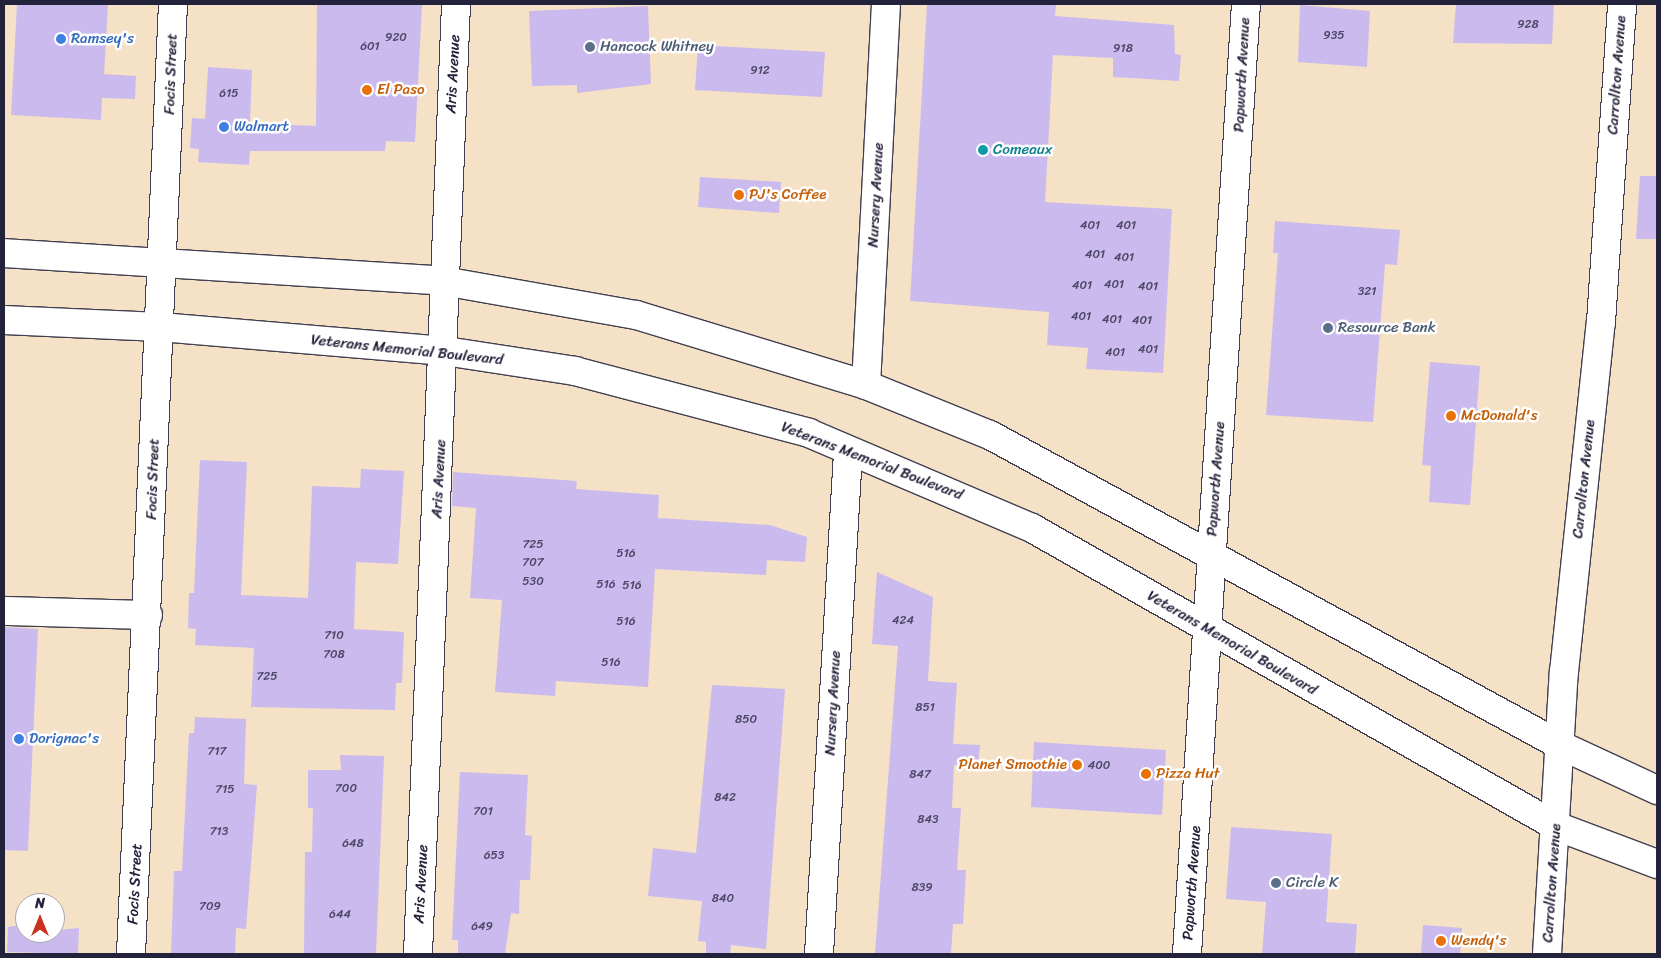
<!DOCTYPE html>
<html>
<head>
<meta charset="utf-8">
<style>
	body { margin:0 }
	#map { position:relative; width:1661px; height:958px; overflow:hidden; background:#f5e1c6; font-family:Sriracha,sans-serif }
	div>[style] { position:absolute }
	.building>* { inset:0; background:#cbbaed }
	.roads { filter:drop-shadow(1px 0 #423f50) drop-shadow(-1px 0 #423f50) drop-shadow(0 1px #423f50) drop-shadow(0 -1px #423f50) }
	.street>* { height:28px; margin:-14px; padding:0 14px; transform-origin:14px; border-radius:14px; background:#fff }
	.primary>* { height:28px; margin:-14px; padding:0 14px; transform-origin:14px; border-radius:14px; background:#fff }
	.dots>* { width:14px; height:14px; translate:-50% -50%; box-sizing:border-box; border:2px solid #fff; border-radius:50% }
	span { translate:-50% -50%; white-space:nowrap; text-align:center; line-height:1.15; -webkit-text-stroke:5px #fff; paint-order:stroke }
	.number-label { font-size:12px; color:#4c4868 }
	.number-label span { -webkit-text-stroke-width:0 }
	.shop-label { font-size:15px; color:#366cbe }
	.left { translate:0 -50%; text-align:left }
	.service-label { font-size:15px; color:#4e5e75 }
	.street-label { font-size:15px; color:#22223b }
	.food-label { font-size:15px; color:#c56008 }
	.right { translate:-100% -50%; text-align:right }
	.culture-label { font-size:15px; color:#0d838f }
	.frame { position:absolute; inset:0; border:5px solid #22223b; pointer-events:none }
	.north { position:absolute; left:15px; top:893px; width:50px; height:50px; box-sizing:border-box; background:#fff; border:1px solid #a7a7b1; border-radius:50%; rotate:0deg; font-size:14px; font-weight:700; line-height:20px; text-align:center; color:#22223b }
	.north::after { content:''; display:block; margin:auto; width:18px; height:22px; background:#c8321e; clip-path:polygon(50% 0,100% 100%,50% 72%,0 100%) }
</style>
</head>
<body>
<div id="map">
	<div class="building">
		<i style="clip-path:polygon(17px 4px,108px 4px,104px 74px,136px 76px,135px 99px,102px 98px,101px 120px,11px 115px)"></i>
		<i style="clip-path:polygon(317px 4px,422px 4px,415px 142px,386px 141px,385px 151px,250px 151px,249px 165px,198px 162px,199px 149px,190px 148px,192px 118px,205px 119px,208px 67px,252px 70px,250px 123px,316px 126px)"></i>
		<i style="clip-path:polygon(927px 4px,1056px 4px,1055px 16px,1174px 25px,1175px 54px,1181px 55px,1179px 81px,1113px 77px,1113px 58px,1053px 55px,1045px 202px,1172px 209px,1163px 373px,1086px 369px,1088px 348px,1047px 345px,1049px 312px,910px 301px)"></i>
		<i style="clip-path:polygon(1456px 4px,1554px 4px,1552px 44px,1453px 43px)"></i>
		<i style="clip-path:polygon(1300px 5px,1370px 11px,1367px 67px,1298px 62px)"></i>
		<i style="clip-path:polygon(648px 6px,651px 84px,577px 93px,577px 85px,532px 86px,529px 11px)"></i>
		<i style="clip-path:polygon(698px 45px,825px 52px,822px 97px,695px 90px)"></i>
		<i style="clip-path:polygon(1640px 176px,1657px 176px,1657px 239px,1636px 239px)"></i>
		<i style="clip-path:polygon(700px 177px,781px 182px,779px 213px,698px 207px)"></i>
		<i style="clip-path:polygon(1275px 221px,1400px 230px,1397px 265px,1385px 264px,1373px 422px,1266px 415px,1278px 253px,1273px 253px)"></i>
		<i style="clip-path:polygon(1430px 362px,1480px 366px,1470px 505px,1429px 502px,1431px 466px,1422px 465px)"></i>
		<i style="clip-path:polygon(200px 460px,247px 462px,241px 595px,308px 598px,312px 486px,360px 488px,361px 469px,404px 471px,398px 564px,356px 562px,354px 629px,404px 632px,402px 683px,396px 683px,395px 710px,251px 707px,254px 648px,195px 645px,196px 629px,188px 628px,189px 593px,194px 593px)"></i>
		<i style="clip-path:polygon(453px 472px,577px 481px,576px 489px,659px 495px,658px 518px,770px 525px,807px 537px,805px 562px,767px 560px,766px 575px,655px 569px,648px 687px,556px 681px,555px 696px,495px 692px,502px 600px,470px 598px,476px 508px,452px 506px)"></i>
		<i style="clip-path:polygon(877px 572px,933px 597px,928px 681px,957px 683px,953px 744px,980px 745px,978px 766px,954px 765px,952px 808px,961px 808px,957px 870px,966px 870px,963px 924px,953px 924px,951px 954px,875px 954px,898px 646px,872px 644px)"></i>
		<i style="clip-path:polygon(4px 627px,38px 629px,28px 851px,4px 850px)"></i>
		<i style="clip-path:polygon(712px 685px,785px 689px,766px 949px,731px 945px,730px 954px,706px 954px,706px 942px,698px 941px,702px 901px,648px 896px,653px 848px,696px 853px)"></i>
		<i style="clip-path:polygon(195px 717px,246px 719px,244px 784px,257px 785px,246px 929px,236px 928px,235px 954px,171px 954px,174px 871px,182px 871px,189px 733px,194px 733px)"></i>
		<i style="clip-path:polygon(1034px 742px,1166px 750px,1162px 815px,1031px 807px)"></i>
		<i style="clip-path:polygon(340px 755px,384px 756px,376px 954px,304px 954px,305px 852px,312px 852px,313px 808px,308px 808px,308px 770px,341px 770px)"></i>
		<i style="clip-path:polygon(460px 772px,528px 775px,525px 835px,532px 836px,530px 880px,520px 880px,519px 914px,511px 913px,505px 954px,458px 954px,458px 940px,452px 940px)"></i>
		<i style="clip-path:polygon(1231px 827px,1332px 834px,1326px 922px,1357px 924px,1355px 954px,1262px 954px,1266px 902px,1226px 899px)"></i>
		<i style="clip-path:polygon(21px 925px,25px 933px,79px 928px,78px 954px,7px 952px,8px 927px)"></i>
		<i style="clip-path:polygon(1423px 925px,1462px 928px,1460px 954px,1421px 954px)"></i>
	</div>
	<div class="roads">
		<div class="street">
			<i style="left:866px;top:385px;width:382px;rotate:-87deg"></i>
			<i style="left:4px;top:611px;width:144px;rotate:1.6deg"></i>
			<i style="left:131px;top:954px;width:951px;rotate:-87.47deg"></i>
			<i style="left:418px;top:954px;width:951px;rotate:-87.71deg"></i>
			<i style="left:819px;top:954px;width:503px;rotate:-86.69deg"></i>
			<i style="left:1187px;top:954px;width:952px;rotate:-86.45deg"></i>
			<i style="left:1547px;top:954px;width:283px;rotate:-86.6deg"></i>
			<i style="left:1564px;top:672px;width:352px;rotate:-84deg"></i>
			<i style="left:1601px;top:322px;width:319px;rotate:-86.2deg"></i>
		</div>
		<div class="primary">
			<i style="left:4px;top:253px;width:440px;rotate:3.6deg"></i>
			<i style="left:443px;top:281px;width:196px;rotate:10deg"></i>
			<i style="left:636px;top:315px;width:240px;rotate:16.9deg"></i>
			<i style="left:866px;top:385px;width:134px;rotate:22deg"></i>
			<i style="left:990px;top:435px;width:649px;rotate:28.54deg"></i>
			<i style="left:1560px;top:745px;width:107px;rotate:24.9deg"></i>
			<i style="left:4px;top:320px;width:156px;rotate:2.6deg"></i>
			<i style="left:160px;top:327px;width:286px;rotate:4.8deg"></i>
			<i style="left:445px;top:351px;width:132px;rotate:8.7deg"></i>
			<i style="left:575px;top:371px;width:242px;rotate:14.8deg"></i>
			<i style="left:809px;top:433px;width:242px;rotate:23.1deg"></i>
			<i style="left:1032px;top:528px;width:603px;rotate:29.63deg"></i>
			<i style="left:1556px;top:826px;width:108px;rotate:20.6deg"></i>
		</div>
	</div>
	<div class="dots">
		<i style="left:61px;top:39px;background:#3f7fe0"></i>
		<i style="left:590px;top:47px;background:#5c6f8a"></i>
		<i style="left:367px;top:90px;background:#e8710a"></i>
		<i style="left:224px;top:127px;background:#3f7fe0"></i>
		<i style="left:983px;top:150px;background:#0f9aa8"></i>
		<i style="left:739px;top:195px;background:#e8710a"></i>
		<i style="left:1328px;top:328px;background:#5c6f8a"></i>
		<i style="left:1451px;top:416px;background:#e8710a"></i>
		<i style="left:19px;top:739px;background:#3f7fe0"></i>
		<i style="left:1077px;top:765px;background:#e8710a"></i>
		<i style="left:1146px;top:774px;background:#e8710a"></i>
		<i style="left:1276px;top:883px;background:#5c6f8a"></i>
		<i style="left:1441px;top:941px;background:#e8710a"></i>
	</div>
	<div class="number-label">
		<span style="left:1528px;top:25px">928</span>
		<span style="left:1334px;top:36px">935</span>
		<span style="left:396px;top:38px">920</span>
		<span style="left:370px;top:47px">601</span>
		<span style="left:1123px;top:49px">918</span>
		<span style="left:760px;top:71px">912</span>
		<span style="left:229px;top:94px">615</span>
		<span style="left:1090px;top:226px">401</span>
		<span style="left:1126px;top:226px">401</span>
		<span style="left:1095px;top:255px">401</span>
		<span style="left:1124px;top:258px">401</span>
		<span style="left:1114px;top:285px">401</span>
		<span style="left:1082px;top:286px">401</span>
		<span style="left:1148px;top:287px">401</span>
		<span style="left:1367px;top:292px">321</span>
		<span style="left:1081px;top:317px">401</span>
		<span style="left:1112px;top:320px">401</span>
		<span style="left:1142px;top:321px">401</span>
		<span style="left:1148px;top:350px">401</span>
		<span style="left:1115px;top:353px">401</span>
		<span style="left:533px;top:545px">725</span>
		<span style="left:626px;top:554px">516</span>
		<span style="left:533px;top:563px">707</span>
		<span style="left:533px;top:582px">530</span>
		<span style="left:606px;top:585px">516</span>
		<span style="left:632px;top:586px">516</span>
		<span style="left:903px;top:621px">424</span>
		<span style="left:626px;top:622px">516</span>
		<span style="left:334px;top:636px">710</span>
		<span style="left:334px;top:655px">708</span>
		<span style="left:611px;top:663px">516</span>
		<span style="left:267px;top:677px">725</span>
		<span style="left:925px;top:708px">851</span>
		<span style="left:746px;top:720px">850</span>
		<span style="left:217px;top:752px">717</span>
		<span style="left:1099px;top:766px">400</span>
		<span style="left:920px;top:775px">847</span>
		<span style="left:346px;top:789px">700</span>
		<span style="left:225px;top:790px">715</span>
		<span style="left:725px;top:798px">842</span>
		<span style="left:483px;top:812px">701</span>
		<span style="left:928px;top:820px">843</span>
		<span style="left:219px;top:832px">713</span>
		<span style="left:353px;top:844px">648</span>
		<span style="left:494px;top:856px">653</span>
		<span style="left:922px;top:888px">839</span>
		<span style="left:723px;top:899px">840</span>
		<span style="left:210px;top:907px">709</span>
		<span style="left:340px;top:915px">644</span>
		<span style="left:482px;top:927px">649</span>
	</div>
	<div class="shop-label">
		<span class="left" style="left:71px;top:39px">Ramsey's</span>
		<span class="left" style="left:234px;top:127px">Walmart</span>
		<span class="left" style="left:29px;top:739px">Dorignac's</span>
	</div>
	<div class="service-label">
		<span class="left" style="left:600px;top:47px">Hancock Whitney</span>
		<span class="left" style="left:1338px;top:328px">Resource Bank</span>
		<span class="left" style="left:1286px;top:883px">Circle K</span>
	</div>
	<div class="street-label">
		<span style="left:171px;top:74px;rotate:-88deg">Focis Street</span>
		<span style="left:453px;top:74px;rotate:-87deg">Aris Avenue</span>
		<span style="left:1242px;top:75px;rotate:-87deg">Papworth Avenue</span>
		<span style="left:1617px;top:75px;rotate:-86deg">Carrollton Avenue</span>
		<span style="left:876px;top:195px;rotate:-87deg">Nursery Avenue</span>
		<span style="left:407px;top:350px;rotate:6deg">Veterans Memorial Boulevard</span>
		<span style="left:872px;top:461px;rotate:21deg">Veterans Memorial Boulevard</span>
		<span style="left:153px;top:479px;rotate:-88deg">Focis Street</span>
		<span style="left:439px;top:479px;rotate:-87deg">Aris Avenue</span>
		<span style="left:1216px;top:479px;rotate:-86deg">Papworth Avenue</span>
		<span style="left:1584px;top:479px;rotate:-84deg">Carrollton Avenue</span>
		<span style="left:1232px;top:643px;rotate:30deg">Veterans Memorial Boulevard</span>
		<span style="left:833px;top:703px;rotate:-87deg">Nursery Avenue</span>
		<span style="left:1192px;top:883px;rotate:-86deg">Papworth Avenue</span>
		<span style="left:1552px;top:883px;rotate:-86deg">Carrollton Avenue</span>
		<span style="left:135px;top:884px;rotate:-87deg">Focis Street</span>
		<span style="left:421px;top:884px;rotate:-87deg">Aris Avenue</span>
	</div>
	<div class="food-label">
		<span class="left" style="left:377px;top:90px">El Paso</span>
		<span class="left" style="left:749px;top:195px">PJ's Coffee</span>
		<span class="left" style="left:1461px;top:416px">McDonald's</span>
		<span class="right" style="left:1067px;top:765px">Planet Smoothie</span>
		<span class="left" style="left:1156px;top:774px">Pizza Hut</span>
		<span class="left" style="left:1451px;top:941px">Wendy's</span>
	</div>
	<div class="culture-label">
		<span class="left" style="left:993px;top:150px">Comeaux</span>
	</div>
	<div class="frame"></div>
	<div class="north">N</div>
</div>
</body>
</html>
